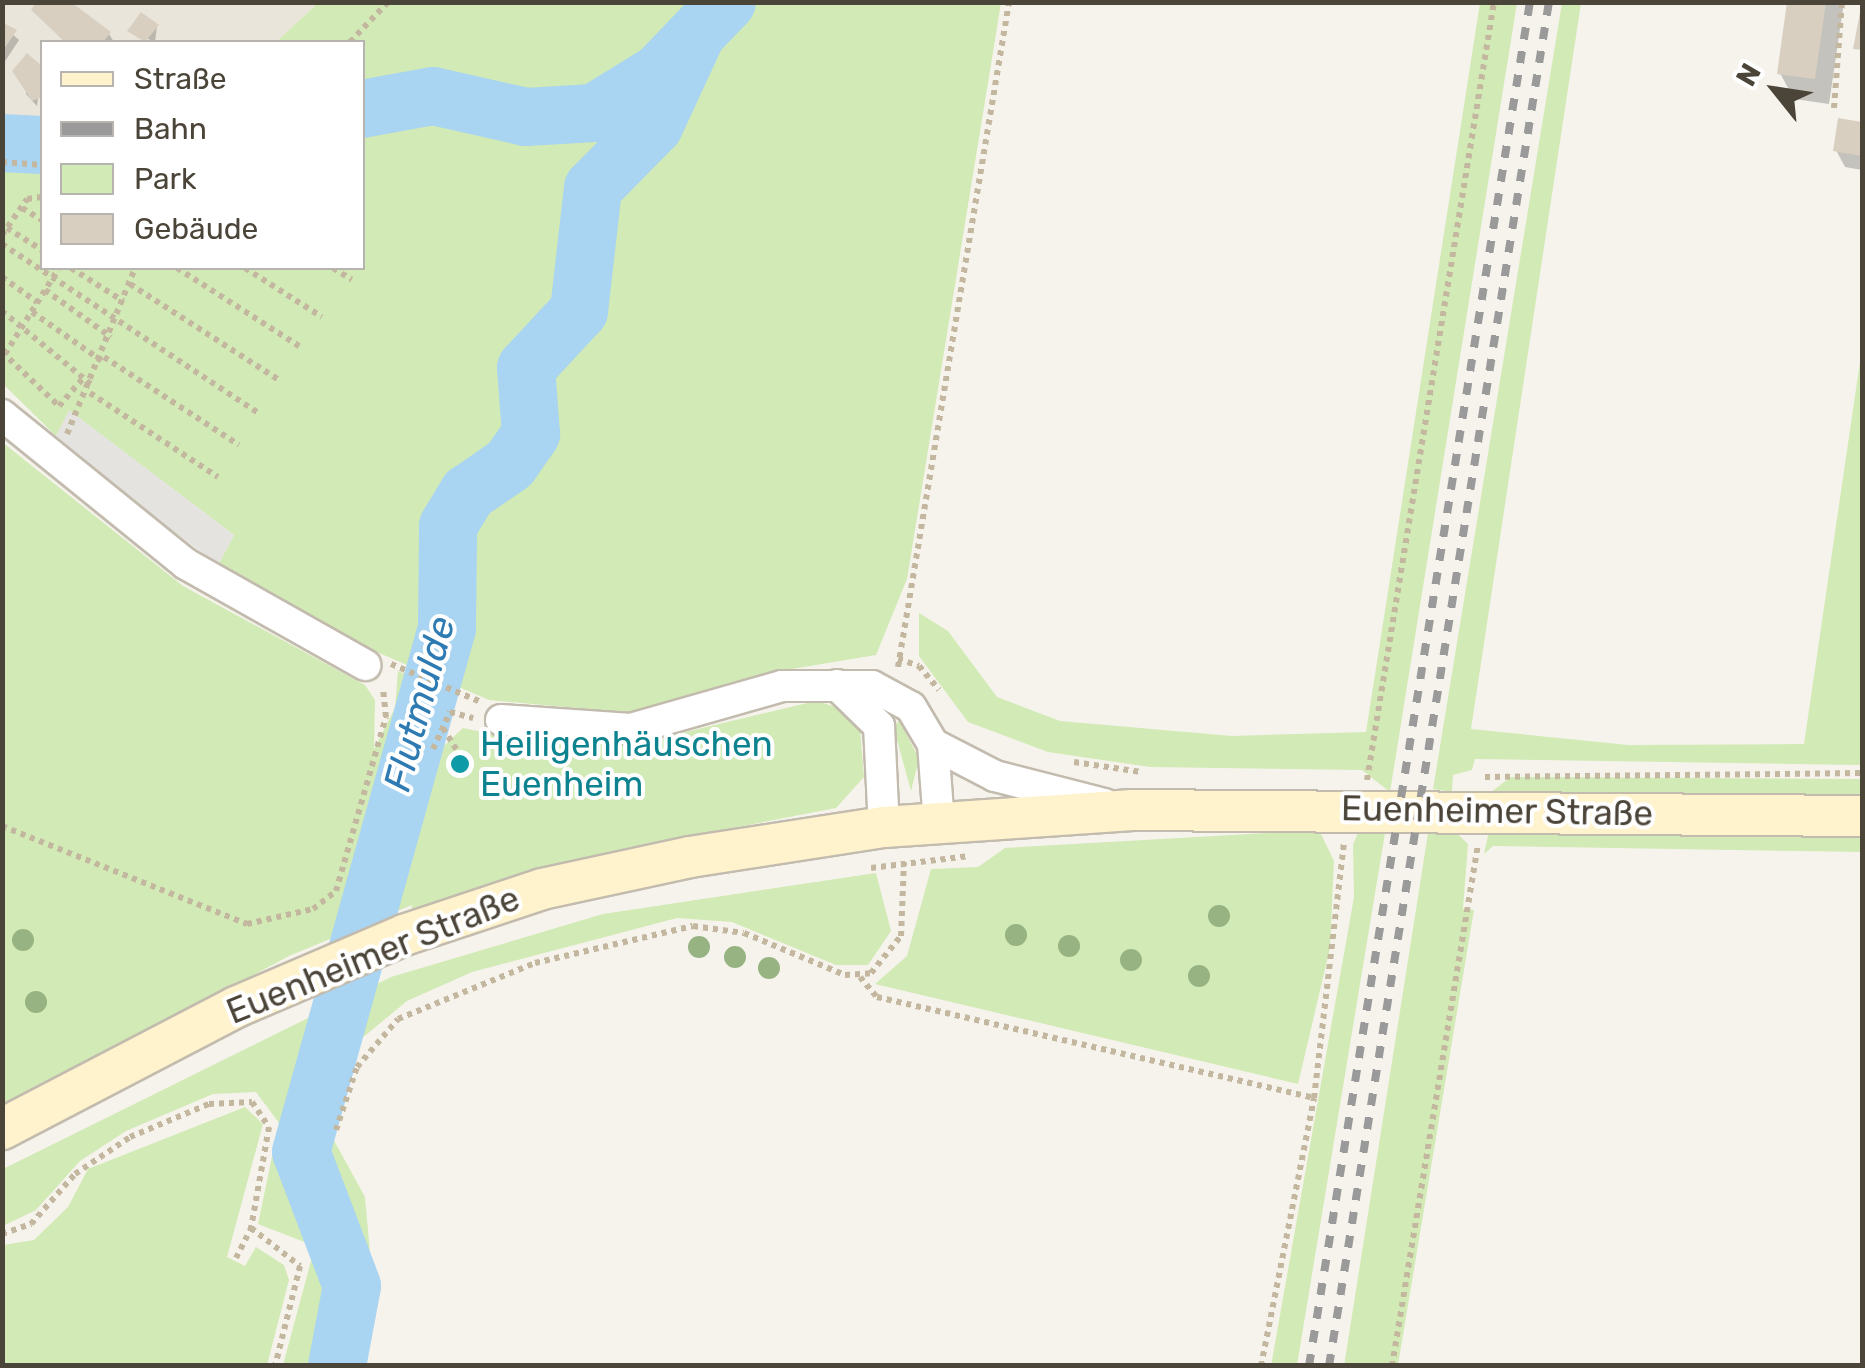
<!DOCTYPE html>
<html>
<head>
<meta charset="utf-8">
<style>
	body { margin:0 }
	#map { position:relative; width:1865px; height:1368px; overflow:hidden; background:#f6f3ec; font-family:Rubik,sans-serif }
	div>[style] { position:absolute }
	.residential>* { inset:0; background:#eae5da }
	.green>* { inset:0; background:#d2eab5 }
	.parking>* { inset:0; background:#e5e3e0 }
	.shadow>* { inset:0; background:#0003 }
	.river>* { height:58px; margin:-29px; padding:0 29px; transform-origin:29px; border-radius:29px; background:#a9d4f2 }
	.building>* { inset:0; background:#d8cfc1 }
	.path>* { height:6px; margin-top:-3px; transform-origin:0; background:repeating-linear-gradient(90deg,#c4b79f 0 5px,transparent 0 10px) }
	.roads { filter:drop-shadow(2px 0 #c2bbae) drop-shadow(-2px 0 #c2bbae) drop-shadow(0 2px #c2bbae) drop-shadow(0 -2px #c2bbae) }
	.street>* { height:30px; margin:-15px; padding:0 15px; transform-origin:15px; border-radius:15px; background:#fff }
	.secondary>* { height:40px; margin:-20px; padding:0 20px; transform-origin:20px; border-radius:20px; background:#fff3cd }
	.rail>* { height:8px; margin-top:-4px; transform-origin:0; background:repeating-linear-gradient(90deg,#9a9a9a 0 12px,transparent 0 24px) }
	.trees>* { width:22px; height:22px; margin:-11px; border-radius:50%; background:#97b381 }
	.dots>* { width:28px; height:28px; translate:-50% -50%; box-sizing:border-box; border:5px solid #fff; border-radius:50% }
	span { translate:-50% -50%; white-space:nowrap; text-align:center; line-height:1.15; -webkit-text-stroke:8px #fff; paint-order:stroke }
	.culture-label { font-size:35px; color:#0d838f }
	.left { translate:0 -50%; text-align:left }
	.street-label { font-size:35px; color:#4b4439 }
	.water-label { font-size:38px; color:#2e7ab2; font-style:italic }
	.frame { position:absolute; inset:0; border:5px solid #4b4439; pointer-events:none }
	.legend { position:absolute; left:40px; top:40px; width:325px; height:230px; box-sizing:border-box; background:#fff; border:2px solid #b7b4b0; margin:0; padding:12px 18px; list-style:none; font-size:30px; color:#4b4439 }
	.legend li { display:flex; align-items:center; gap:20px; height:50px }
	.legend b { width:50px; border:2px solid #b7b4b0 }
	.north { position:absolute; left:1725px; top:40px; width:100px; height:100px; -webkit-text-stroke:8px #fff; paint-order:stroke; rotate:300deg; font-size:28px; font-weight:700; line-height:40px; text-align:center; color:#4b4439 }
	.north::after { content:''; display:block; margin:auto; width:35px; height:45px; background:#4b4439; clip-path:polygon(50% 0,100% 100%,50% 72%,0 100%) }
</style>
</head>
<body>
<div id="map">
	<div class="residential">
		<i style="clip-path:polygon(2px 3px,318px 3px,276px 42px,42px 42px,42px 128px,3px 125px)"></i>
	</div>
	<div class="green">
		<i style="clip-path:polygon(318px 3px,1001px 3px,907px 579px,876px 655px,768px 673px,631px 713px,489px 700px,365px 647px,218px 565px,234px 535px,70px 411px,56px 436px,3px 384px,2px 125px,42px 128px,42px 268px,362px 268px,362px 42px,276px 42px)"></i>
		<i style="clip-path:polygon(1480px 3px,1517px 3px,1390px 792px,1362px 770px,1150px 767px,1048px 752px,968px 722px,919px 656px,919px 613px,948px 631px,997px 697px,1060px 721px,1232px 736px,1366px 732px)"></i>
		<i style="clip-path:polygon(1562px 3px,1581px 3px,1471px 729px,1628px 745px,1804px 744px,1862px 348px,1862px 765px,1475px 759px,1472px 770px,1453px 775px,1452px 792px,1433px 789px)"></i>
		<i style="clip-path:polygon(2px 442px,183px 586px,365px 685px,375px 700px,374px 749px,395px 708px,398px 671px,456px 696px,439px 703px,426px 745px,432px 757px,463px 728px,533px 742px,631px 745px,816px 701px,843px 709px,860px 729px,864px 777px,836px 808px,609px 852px,411px 913px,412px 905px,289px 956px,3px 1110px)"></i>
		<i style="clip-path:polygon(899px 719px,919px 759px,911px 791px,894px 729px)"></i>
		<i style="clip-path:polygon(1511px 777px,1862px 779px,1862px 797px,1491px 792px)"></i>
		<i style="clip-path:polygon(1386px 827px,1297px 1365px,1271px 1366px,1354px 897px,1353px 845px,1359px 830px)"></i>
		<i style="clip-path:polygon(1429px 827px,1450px 827px,1468px 844px,1463px 909px,1474px 910px,1398px 1365px,1344px 1366px)"></i>
		<i style="clip-path:polygon(1319px 830px,1334px 861px,1330px 948px,1298px 1084px,875px 984px,907px 956px,931px 869px,978px 867px,1005px 848px)"></i>
		<i style="clip-path:polygon(1489px 831px,1862px 833px,1862px 852px,1493px 846px,1484px 854px)"></i>
		<i style="clip-path:polygon(876px 873px,891px 931px,868px 965px,836px 965px,732px 922px,677px 918px,472px 972px,407px 1001px,361px 1039px,326px 1126px,365px 1197px,374px 1297px,359px 1365px,283px 1365px,315px 1246px,258px 1224px,279px 1123px,256px 1092px,213px 1094px,126px 1131px,80px 1161px,36px 1210px,3px 1226px,3px 1169px,391px 977px,603px 914px)"></i>
		<i style="clip-path:polygon(245px 1107px,263px 1124px,227px 1257px,245px 1266px,256px 1247px,284px 1265px,289px 1280px,267px 1365px,3px 1365px,3px 1245px,34px 1240px,68px 1207px,88px 1169px)"></i>
	</div>
	<div class="parking">
		<i style="clip-path:polygon(69px 410px,234px 535px,218px 565px,54px 440px)"></i>
	</div>
	<div class="shadow">
		<i style="clip-path:polygon(1790px 2px,1844px 2px,1829px 104px,1794px 99px,1780px 73px)"></i>
		<i style="clip-path:polygon(34px 10px,109px 34px,114px 42px,65px 42px)"></i>
		<i style="clip-path:polygon(2px 25px,19px 40px,2px 66px)"></i>
		<i style="clip-path:polygon(157px 26px,155px 42px,130px 31px)"></i>
		<i style="clip-path:polygon(27px 57px,42px 69px,37px 106px,26px 94px)"></i>
		<i style="clip-path:polygon(1840px 121px,1862px 124px,1862px 170px,1845px 167px,1836px 150px)"></i>
	</div>
	<div class="river">
		<i style="left:362px;top:109px;width:72px;rotate:-10.4deg"></i>
		<i style="left:433px;top:96px;width:95px;rotate:12.7deg"></i>
		<i style="left:526px;top:117px;width:68px;rotate:-3.4deg"></i>
		<i style="left:594px;top:113px;width:76px;rotate:-31.6deg"></i>
		<i style="left:659px;top:73px;width:98px;rotate:-46.2deg"></i>
		<i style="left:2px;top:143px;width:40px;rotate:2.9deg"></i>
		<i style="left:337px;top:1366px;width:81px;rotate:-79.4deg"></i>
		<i style="left:352px;top:1286px;width:143px;rotate:-110.8deg"></i>
		<i style="left:301px;top:1152px;width:544px;rotate:-74.43deg"></i>
		<i style="left:447px;top:628px;width:102px;rotate:-89.4deg"></i>
		<i style="left:448px;top:526px;width:39px;rotate:-59deg"></i>
		<i style="left:468px;top:493px;width:51px;rotate:-34.6deg"></i>
		<i style="left:510px;top:464px;width:37px;rotate:-55deg"></i>
		<i style="left:531px;top:434px;width:66px;rotate:-94.3deg"></i>
		<i style="left:526px;top:368px;width:78px;rotate:-47.1deg"></i>
		<i style="left:579px;top:311px;width:124px;rotate:-83.5deg"></i>
		<i style="left:593px;top:188px;width:87px;rotate:-45.5deg"></i>
		<i style="left:654px;top:126px;width:100px;rotate:-65.2deg"></i>
	</div>
	<div class="building">
		<i style="clip-path:polygon(36px 2px,71px 2px,111px 32px,103px 42px,65px 42px,31px 10px)"></i>
		<i style="clip-path:polygon(1787px 2px,1826px 2px,1815px 79px,1777px 74px)"></i>
		<i style="clip-path:polygon(1862px 2px,1862px 50px,1853px 49px)"></i>
		<i style="clip-path:polygon(141px 12px,159px 25px,145px 42px,127px 31px)"></i>
		<i style="clip-path:polygon(2px 22px,17px 30px,2px 52px)"></i>
		<i style="clip-path:polygon(27px 53px,42px 66px,42px 97px,32px 101px,12px 71px)"></i>
		<i style="clip-path:polygon(1838px 118px,1862px 122px,1862px 156px,1833px 151px)"></i>
	</div>
	<div class="path">
		<i style="left:350px;top:42px;width:55px;rotate:-46.5deg"></i>
		<i style="left:1834px;top:108px;width:106px;rotate:-85.7deg"></i>
		<i style="left:2px;top:162px;width:40px;rotate:4.3deg"></i>
		<i style="left:22px;top:208px;width:23px;rotate:31deg"></i>
		<i style="left:7px;top:228px;width:41px;rotate:32.2deg"></i>
		<i style="left:2px;top:235px;width:44px;rotate:-55.2deg"></i>
		<i style="left:27px;top:199px;width:15px;rotate:-8deg"></i>
		<i style="left:2px;top:244px;width:307px;rotate:33.4deg"></i>
		<i style="left:71px;top:268px;width:62px;rotate:32.4deg"></i>
		<i style="left:177px;top:268px;width:145px;rotate:32.6deg"></i>
		<i style="left:245px;top:268px;width:91px;rotate:32.5deg"></i>
		<i style="left:333px;top:268px;width:22px;rotate:32deg"></i>
		<i style="left:2px;top:277px;width:43px;rotate:35.5deg"></i>
		<i style="left:130px;top:284px;width:177px;rotate:32.8deg"></i>
		<i style="left:45px;top:290px;width:81px;rotate:35.5deg"></i>
		<i style="left:2px;top:311px;width:118px;rotate:39.5deg"></i>
		<i style="left:32px;top:312px;width:85px;rotate:35deg"></i>
		<i style="left:2px;top:352px;width:79px;rotate:43.5deg"></i>
		<i style="left:59px;top:406px;width:37px;rotate:-49deg"></i>
		<i style="left:5px;top:354px;width:102px;rotate:-57.9deg"></i>
		<i style="left:104px;top:357px;width:161px;rotate:33.1deg"></i>
		<i style="left:90px;top:393px;width:153px;rotate:33.3deg"></i>
		<i style="left:67px;top:434px;width:179px;rotate:-67.7deg"></i>
		<i style="left:898px;top:659px;width:22px;rotate:18deg"></i>
		<i style="left:919px;top:666px;width:31px;rotate:50deg"></i>
		<i style="left:391px;top:664px;width:98px;rotate:22.9deg"></i>
		<i style="left:898px;top:667px;width:674px;rotate:-80.52deg"></i>
		<i style="left:443px;top:728px;width:36px;rotate:58deg"></i>
		<i style="left:433px;top:749px;width:41px;rotate:-65.3deg"></i>
		<i style="left:450px;top:712px;width:24px;rotate:15deg"></i>
		<i style="left:1074px;top:762px;width:68px;rotate:8.5deg"></i>
		<i style="left:1485px;top:777px;width:377px;rotate:-0.6deg"></i>
		<i style="left:1367px;top:780px;width:788px;rotate:-80.73deg"></i>
		<i style="left:2px;top:826px;width:264px;rotate:21.8deg"></i>
		<i style="left:247px;top:924px;width:68px;rotate:-12.8deg"></i>
		<i style="left:313px;top:909px;width:29px;rotate:-38deg"></i>
		<i style="left:336px;top:891px;width:181px;rotate:-74deg"></i>
		<i style="left:386px;top:717px;width:30px;rotate:-96deg"></i>
		<i style="left:871px;top:868px;width:99px;rotate:-7deg"></i>
		<i style="left:860px;top:977px;width:26px;rotate:50deg"></i>
		<i style="left:877px;top:997px;width:449px;rotate:13deg"></i>
		<i style="left:336px;top:1130px;width:66px;rotate:-71.6deg"></i>
		<i style="left:357px;top:1067px;width:63px;rotate:-49.5deg"></i>
		<i style="left:398px;top:1019px;width:148px;rotate:-22.2deg"></i>
		<i style="left:535px;top:963px;width:162px;rotate:-13.2deg"></i>
		<i style="left:693px;top:926px;width:51px;rotate:7.8deg"></i>
		<i style="left:744px;top:933px;width:109px;rotate:22.6deg"></i>
		<i style="left:845px;top:975px;width:26px;rotate:-4deg"></i>
		<i style="left:871px;top:973px;width:48px;rotate:-51deg"></i>
		<i style="left:901px;top:936px;width:74px;rotate:-87.7deg"></i>
		<i style="left:2px;top:1234px;width:31px;rotate:-19deg"></i>
		<i style="left:31px;top:1224px;width:67px;rotate:-48.7deg"></i>
		<i style="left:75px;top:1174px;width:66px;rotate:-33.9deg"></i>
		<i style="left:130px;top:1137px;width:86px;rotate:-22.7deg"></i>
		<i style="left:209px;top:1104px;width:43px;rotate:-2.7deg"></i>
		<i style="left:252px;top:1102px;width:30px;rotate:56deg"></i>
		<i style="left:269px;top:1127px;width:103px;rotate:100.1deg"></i>
		<i style="left:251px;top:1228px;width:62px;rotate:37.8deg"></i>
		<i style="left:300px;top:1266px;width:103px;rotate:104deg"></i>
		<i style="left:236px;top:1258px;width:34px;rotate:-63deg"></i>
		<i style="left:1261px;top:1366px;width:273px;rotate:-78.8deg"></i>
		<i style="left:1314px;top:1098px;width:257px;rotate:-83.3deg"></i>
		<i style="left:1392px;top:1366px;width:529px;rotate:-80.64deg"></i>
	</div>
	<div class="roads">
		<div class="street">
			<i style="left:2px;top:415px;width:237px;rotate:39deg"></i>
			<i style="left:186px;top:564px;width:206px;rotate:29.4deg"></i>
			<i style="left:837px;top:685px;width:59px;rotate:44.3deg"></i>
			<i style="left:879px;top:726px;width:101px;rotate:87.2deg"></i>
			<i style="left:501px;top:720px;width:130px;rotate:4deg"></i>
			<i style="left:631px;top:729px;width:157px;rotate:-15.9deg"></i>
			<i style="left:782px;top:686px;width:90px"></i>
			<i style="left:872px;top:686px;width:44px;rotate:28.3deg"></i>
			<i style="left:911px;top:707px;width:43px;rotate:59.3deg"></i>
			<i style="left:933px;top:744px;width:79px;rotate:85.7deg"></i>
			<i style="left:933px;top:744px;width:70px;rotate:27.3deg"></i>
			<i style="left:995px;top:776px;width:113px;rotate:14.4deg"></i>
		</div>
		<div class="secondary">
			<i style="left:2px;top:1129px;width:264px;rotate:-27.5deg"></i>
			<i style="left:236px;top:1007px;width:183px;rotate:-23.2deg"></i>
			<i style="left:404px;top:935px;width:145px;rotate:-18.4deg"></i>
			<i style="left:542px;top:889px;width:151px;rotate:-12.2deg"></i>
			<i style="left:690px;top:857px;width:196px;rotate:-8.8deg"></i>
			<i style="left:884px;top:827px;width:249px;rotate:-3.9deg"></i>
			<i style="left:1132px;top:810px;width:730px;rotate:0.47deg"></i>
		</div>
	</div>
	<div class="rail">
		<i style="left:1309px;top:1366px;width:1382px;rotate:-80.8deg"></i>
		<i style="left:1329px;top:1366px;width:1382px;rotate:-80.84deg"></i>
	</div>
	<div class="trees">
		<i style="left:1219px;top:916px"></i>
		<i style="left:1016px;top:935px"></i>
		<i style="left:23px;top:940px"></i>
		<i style="left:1069px;top:946px"></i>
		<i style="left:699px;top:947px"></i>
		<i style="left:735px;top:957px"></i>
		<i style="left:1131px;top:960px"></i>
		<i style="left:769px;top:968px"></i>
		<i style="left:1199px;top:976px"></i>
		<i style="left:36px;top:1002px"></i>
	</div>
	<div class="dots">
		<i style="left:460px;top:764px;background:#0f9aa8"></i>
	</div>
	<div class="culture-label">
		<span class="left" style="left:480px;top:764px">Heiligenhäuschen<br>Euenheim</span>
	</div>
	<div class="street-label">
		<span style="left:1497px;top:811px;rotate:1deg">Euenheimer Straße</span>
		<span style="left:373px;top:955px;rotate:-22deg">Euenheimer Straße</span>
	</div>
	<div class="water-label">
		<span style="left:420px;top:704px;rotate:-75deg">Flutmulde</span>
	</div>
	<div class="frame"></div>
	<ul class="legend">
	<li><b style="height:12px;background:#fff3cd"></b>Straße</li>
	<li><b style="height:12px;background:#9a9a9a"></b>Bahn</li>
	<li><b style="height:28px;background:#d2eab5"></b>Park</li>
	<li><b style="height:28px;background:#d8cfc1"></b>Gebäude</li>
	</ul>
	<div class="north">N</div>
</div>
</body>
</html>
